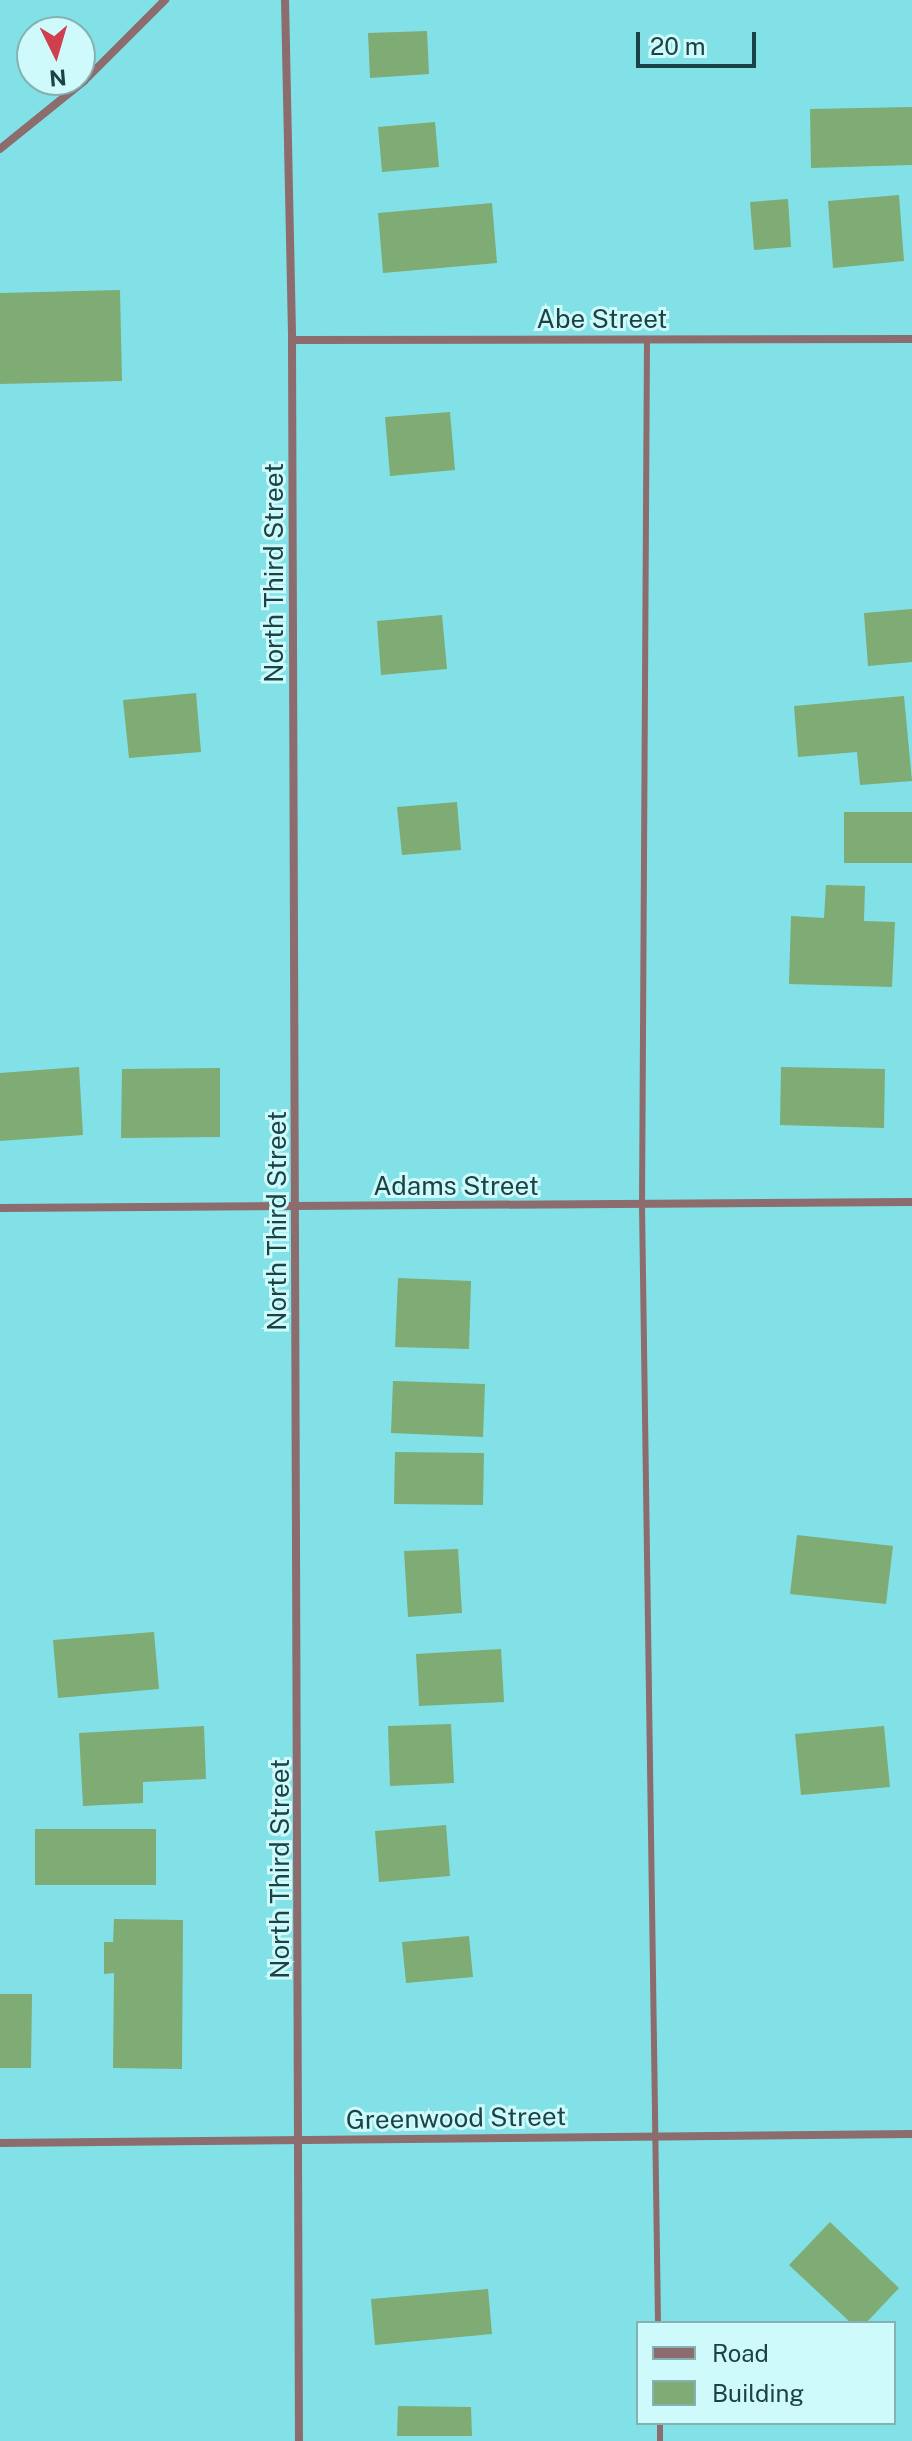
<!DOCTYPE html>
<html>
<head>
<meta charset="utf-8">
<style>
	body { margin:0 }
	#map { position:relative; width:912px; height:2441px; overflow:hidden; background:#82e1e6; font-family:"Public Sans",sans-serif }
	div>[style] { position:absolute }
	.building>* { inset:0; background:#7fab75 }
	.service>* { height:6px; margin:-3px; padding:0 3px; transform-origin:3px; border-radius:3px; background:#8c6c6c }
	.minor>* { height:8px; margin:-4px; padding:0 4px; transform-origin:4px; border-radius:4px; background:#8c6c6c }
	span { translate:-50% -50%; white-space:nowrap; text-align:center; line-height:1.15; -webkit-text-stroke:6px #cefafc; paint-order:stroke }
	.street-label { font-size:26px; color:#1b4345 }
	.legend { position:absolute; left:636px; top:2321px; width:260px; height:104px; box-sizing:border-box; background:#cefafc; border:2px solid #86b1b3; margin:0; padding:10px 14px; list-style:none; font-size:24px; color:#1b4345 }
	.legend li { display:flex; align-items:center; gap:16px; height:40px }
	.legend b { width:40px; border:2px solid #86b1b3 }
	.north { position:absolute; left:16px; top:16px; width:80px; height:80px; box-sizing:border-box; background:#cefafc; border:2px solid #86b1b3; border-radius:50%; rotate:175deg; font-size:22px; font-weight:700; line-height:32px; text-align:center; color:#1b4345 }
	.north::after { content:''; display:block; margin:auto; width:28px; height:36px; background:#cf3f4d; clip-path:polygon(50% 0,100% 100%,50% 72%,0 100%) }
	.scale { position:absolute; left:636px; top:32px; width:120px; height:36px; box-sizing:border-box; border:4px solid #1b4345; border-top:0; padding-left:10px; font-size:24px; line-height:28px; white-space:nowrap; color:#1b4345; -webkit-text-stroke:6px #cefafc; paint-order:stroke }
</style>
</head>
<body>
<div id="map">
	<div class="building">
		<i style="clip-path:polygon(427px 31px,429px 74px,370px 78px,368px 33px)"></i>
		<i style="clip-path:polygon(912px 107px,912px 165px,811px 168px,810px 109px)"></i>
		<i style="clip-path:polygon(435px 122px,439px 167px,382px 172px,378px 127px)"></i>
		<i style="clip-path:polygon(899px 195px,904px 261px,833px 268px,828px 201px)"></i>
		<i style="clip-path:polygon(788px 199px,791px 247px,754px 250px,750px 202px)"></i>
		<i style="clip-path:polygon(492px 203px,497px 263px,383px 273px,378px 213px)"></i>
		<i style="clip-path:polygon(120px 290px,122px 381px,0 384px,0 293px)"></i>
		<i style="clip-path:polygon(450px 412px,455px 470px,390px 476px,385px 417px)"></i>
		<i style="clip-path:polygon(912px 609px,912px 662px,868px 666px,864px 613px)"></i>
		<i style="clip-path:polygon(442px 615px,447px 669px,381px 675px,377px 621px)"></i>
		<i style="clip-path:polygon(196px 693px,201px 752px,129px 758px,123px 700px)"></i>
		<i style="clip-path:polygon(904px 696px,912px 781px,860px 785px,857px 752px,798px 757px,794px 706px)"></i>
		<i style="clip-path:polygon(457px 802px,461px 850px,402px 855px,397px 807px)"></i>
		<i style="clip-path:polygon(844px 812px,912px 812px,912px 863px,844px 863px)"></i>
		<i style="clip-path:polygon(826px 885px,865px 886px,864px 921px,895px 922px,892px 987px,789px 984px,791px 916px,824px 918px)"></i>
		<i style="clip-path:polygon(79px 1067px,83px 1135px,0 1141px,0 1073px)"></i>
		<i style="clip-path:polygon(781px 1067px,885px 1069px,884px 1128px,780px 1125px)"></i>
		<i style="clip-path:polygon(220px 1068px,220px 1137px,121px 1138px,122px 1069px)"></i>
		<i style="clip-path:polygon(398px 1278px,471px 1281px,469px 1349px,395px 1347px)"></i>
		<i style="clip-path:polygon(393px 1381px,485px 1384px,483px 1437px,391px 1433px)"></i>
		<i style="clip-path:polygon(395px 1452px,484px 1453px,483px 1505px,394px 1504px)"></i>
		<i style="clip-path:polygon(797px 1535px,893px 1546px,886px 1604px,790px 1594px)"></i>
		<i style="clip-path:polygon(458px 1549px,462px 1613px,408px 1617px,404px 1551px)"></i>
		<i style="clip-path:polygon(154px 1632px,159px 1689px,58px 1698px,53px 1640px)"></i>
		<i style="clip-path:polygon(501px 1649px,504px 1702px,419px 1706px,416px 1654px)"></i>
		<i style="clip-path:polygon(451px 1724px,454px 1783px,390px 1786px,388px 1726px)"></i>
		<i style="clip-path:polygon(204px 1726px,206px 1779px,143px 1782px,143px 1803px,83px 1806px,79px 1733px)"></i>
		<i style="clip-path:polygon(884px 1726px,890px 1787px,801px 1795px,795px 1734px)"></i>
		<i style="clip-path:polygon(446px 1825px,450px 1876px,379px 1882px,375px 1831px)"></i>
		<i style="clip-path:polygon(35px 1829px,156px 1829px,156px 1885px,35px 1885px)"></i>
		<i style="clip-path:polygon(114px 1919px,183px 1920px,182px 2069px,113px 2068px,114px 1973px,104px 1974px,104px 1942px,113px 1942px)"></i>
		<i style="clip-path:polygon(469px 1936px,473px 1977px,406px 1983px,402px 1942px)"></i>
		<i style="clip-path:polygon(0 1994px,32px 1994px,31px 2068px,0 2068px)"></i>
		<i style="clip-path:polygon(830px 2222px,899px 2288px,866px 2323px,851px 2323px,789px 2265px)"></i>
		<i style="clip-path:polygon(488px 2289px,492px 2334px,375px 2345px,371px 2299px)"></i>
		<i style="clip-path:polygon(398px 2406px,471px 2407px,472px 2436px,397px 2436px)"></i>
	</div>
	<div class="service">
		<i style="left:647px;top:339px;width:866px;rotate:90.33deg"></i>
		<i style="left:642px;top:1205px;width:1118px;rotate:89.18deg"></i>
		<i style="left:660px;top:2423px;width:18px;rotate:90deg"></i>
	</div>
	<div class="minor">
		<i style="left:285px;top:0;width:340px;rotate:88.8deg"></i>
		<i style="left:292px;top:340px;width:2101px;rotate:89.81deg"></i>
		<i style="left:0;top:149px;width:108px;rotate:-39deg"></i>
		<i style="left:84px;top:81px;width:115px;rotate:-45deg"></i>
		<i style="left:292px;top:340px;width:620px;rotate:-0.09deg"></i>
		<i style="left:0;top:1208px;width:912px;rotate:-0.38deg"></i>
		<i style="left:0;top:2143px;width:912px;rotate:-0.57deg"></i>
	</div>
	<div class="street-label">
		<span style="left:602px;top:319px">Abe Street</span>
		<span style="left:274px;top:573px;rotate:-90deg">North Third Street</span>
		<span style="left:456px;top:1186px">Adams Street</span>
		<span style="left:277px;top:1221px;rotate:-90deg">North Third Street</span>
		<span style="left:280px;top:1869px;rotate:-90deg">North Third Street</span>
		<span style="left:456px;top:2118px;rotate:-1deg">Greenwood Street</span>
	</div>
	<ul class="legend">
	<li><b style="height:10px;background:#8c6c6c"></b>Road</li>
	<li><b style="height:22px;background:#7fab75"></b>Building</li>
	</ul>
	<div class="north">N</div>
	<div class="scale">20 m</div>
</div>
</body>
</html>
